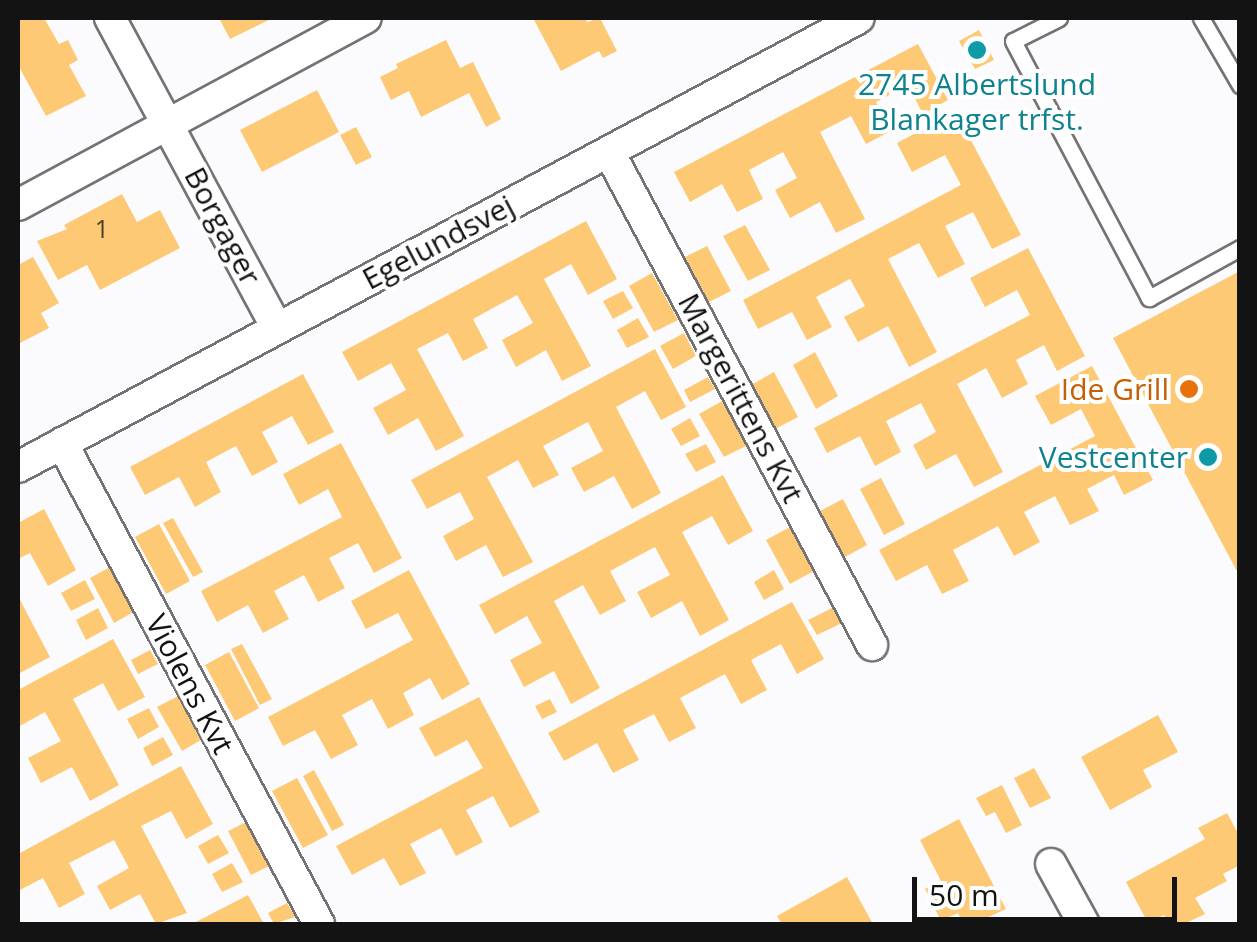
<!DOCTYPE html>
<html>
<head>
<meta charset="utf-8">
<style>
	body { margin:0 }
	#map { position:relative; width:1257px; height:942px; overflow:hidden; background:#fbfbfe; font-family:"Open Sans",sans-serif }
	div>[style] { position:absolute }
	.building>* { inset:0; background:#fec975 }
	.roads { filter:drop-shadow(2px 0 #737376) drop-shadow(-2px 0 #737376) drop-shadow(0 2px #737376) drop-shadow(0 -2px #737376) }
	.service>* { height:15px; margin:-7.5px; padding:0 7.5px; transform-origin:7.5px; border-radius:7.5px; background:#fff }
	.minor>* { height:30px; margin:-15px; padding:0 15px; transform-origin:15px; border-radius:15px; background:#fff }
	.dots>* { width:28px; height:28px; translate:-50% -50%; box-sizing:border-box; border:5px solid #fff; border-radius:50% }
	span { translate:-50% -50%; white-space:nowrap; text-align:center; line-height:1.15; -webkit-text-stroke:8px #fff; paint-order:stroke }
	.number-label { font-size:25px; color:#4e402c }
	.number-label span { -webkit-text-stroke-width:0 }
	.culture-label { font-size:30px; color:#0d838f }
	.right { translate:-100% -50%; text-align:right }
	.street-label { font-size:30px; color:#131314 }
	.food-label { font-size:30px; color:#c56008 }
	.frame { position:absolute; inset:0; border:20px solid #131314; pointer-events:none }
	.scale { position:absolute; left:912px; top:877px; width:265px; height:45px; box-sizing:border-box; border:5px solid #131314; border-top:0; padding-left:12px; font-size:30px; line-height:35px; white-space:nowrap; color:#131314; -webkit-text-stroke:8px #fff; paint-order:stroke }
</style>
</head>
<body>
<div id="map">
	<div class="building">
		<i style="clip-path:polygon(23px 18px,44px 18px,59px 44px,68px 40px,78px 60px,69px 65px,86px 96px,46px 116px,18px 65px,18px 20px)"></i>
		<i style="clip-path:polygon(219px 18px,273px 18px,230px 39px)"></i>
		<i style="clip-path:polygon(533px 18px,585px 18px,587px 22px,600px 18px,617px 51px,603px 58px,599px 51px,561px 71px)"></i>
		<i style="clip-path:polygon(979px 30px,994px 60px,975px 69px,959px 41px)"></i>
		<i style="clip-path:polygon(446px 40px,460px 68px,473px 62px,501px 119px,486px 127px,469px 93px,421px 117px,409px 91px,391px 100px,380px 77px,398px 68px,396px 64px)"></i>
		<i style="clip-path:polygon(918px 44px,948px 100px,923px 114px,908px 85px,876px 102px,891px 131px,866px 144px,851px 116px,820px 132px,865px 219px,836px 233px,820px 202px,790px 218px,775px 190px,797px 178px,783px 152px,749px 170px,763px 199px,737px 212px,722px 184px,690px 202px,674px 172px)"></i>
		<i style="clip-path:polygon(317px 90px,339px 132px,262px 172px,240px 130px)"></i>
		<i style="clip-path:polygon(956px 112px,1021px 235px,992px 249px,973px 212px,945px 226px,965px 264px,938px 278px,919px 243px,888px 259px,937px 352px,909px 367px,888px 326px,858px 342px,844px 317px,865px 306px,850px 279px,816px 297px,832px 327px,807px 340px,792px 312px,758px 329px,743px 300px,961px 185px,945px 155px,912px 172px,897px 143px)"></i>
		<i style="clip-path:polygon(356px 127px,372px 157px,356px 165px,340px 135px)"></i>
		<i style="clip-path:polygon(122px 194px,137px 222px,160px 210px,180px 248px,100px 290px,87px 265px,58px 280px,37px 241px,67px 229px,64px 225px)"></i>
		<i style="clip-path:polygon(586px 221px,617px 279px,588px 295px,571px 264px,544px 279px,591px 366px,562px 381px,546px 350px,516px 367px,502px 340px,533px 323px,517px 295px,473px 319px,488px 348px,463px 361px,448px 333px,417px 349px,464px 436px,436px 451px,418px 418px,388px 435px,373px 408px,406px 390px,391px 363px,358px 381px,342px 352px)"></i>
		<i style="clip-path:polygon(745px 225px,770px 270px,748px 281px,723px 236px)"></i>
		<i style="clip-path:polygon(707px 246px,731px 291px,707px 303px,683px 258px)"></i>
		<i style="clip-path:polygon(1028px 248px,1085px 356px,1057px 371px,1044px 345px,1016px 360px,1028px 384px,1002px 398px,986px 368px,957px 384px,1003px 472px,974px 487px,956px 454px,926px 470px,913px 445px,936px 432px,921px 403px,886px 421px,901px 452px,875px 466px,860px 436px,827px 453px,814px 428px,1030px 315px,1017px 290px,985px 307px,970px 278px)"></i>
		<i style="clip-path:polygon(33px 257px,59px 303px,41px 313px,49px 328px,18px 344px,18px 265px)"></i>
		<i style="clip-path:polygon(1240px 271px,1240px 577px,1113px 338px)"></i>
		<i style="clip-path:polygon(652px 273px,678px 320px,654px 332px,629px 286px)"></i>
		<i style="clip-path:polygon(623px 291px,633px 308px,613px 319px,603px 301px)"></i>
		<i style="clip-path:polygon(638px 318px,649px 337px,627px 348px,617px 330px)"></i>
		<i style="clip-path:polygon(684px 333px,696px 356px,673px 369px,660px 346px)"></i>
		<i style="clip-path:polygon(655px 349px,686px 407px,661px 420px,645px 391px,616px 407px,661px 493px,632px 509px,614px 476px,584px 492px,571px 468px,603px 451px,588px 422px,543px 446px,559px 475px,533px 488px,518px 460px,487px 477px,533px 562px,503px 577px,486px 545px,456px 561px,443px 536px,474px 519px,460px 492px,427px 509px,411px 480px)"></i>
		<i style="clip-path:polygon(815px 352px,838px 396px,816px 409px,793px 365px)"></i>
		<i style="clip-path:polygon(1092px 366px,1153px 480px,1124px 495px,1114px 475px,1087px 489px,1099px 511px,1070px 525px,1055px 496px,1024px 512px,1040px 542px,1014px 556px,998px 526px,953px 550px,969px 581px,942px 594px,927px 565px,896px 581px,879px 550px,1095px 436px,1081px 409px,1051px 425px,1035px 396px)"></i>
		<i style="clip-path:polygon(774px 372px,798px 417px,775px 429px,751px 385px)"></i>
		<i style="clip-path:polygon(303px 374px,334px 432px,308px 445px,292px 416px,262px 432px,278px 462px,252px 476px,236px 446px,206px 462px,221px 492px,195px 507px,179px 477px,145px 495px,130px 467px)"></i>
		<i style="clip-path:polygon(708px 377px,715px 389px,690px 402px,684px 390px)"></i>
		<i style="clip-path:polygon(722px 401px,748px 445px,724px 457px,699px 414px)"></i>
		<i style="clip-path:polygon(690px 418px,700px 436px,681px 446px,671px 429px)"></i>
		<i style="clip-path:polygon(341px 443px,402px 558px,374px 573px,358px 543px,329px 558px,345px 588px,318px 602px,304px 575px,274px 591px,289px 619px,263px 633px,248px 605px,217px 622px,201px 591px,342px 517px,328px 489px,299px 505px,283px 474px)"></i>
		<i style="clip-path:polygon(706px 444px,716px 462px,696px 472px,685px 454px)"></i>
		<i style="clip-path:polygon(723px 475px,753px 531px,728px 545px,712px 516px,682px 532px,729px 620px,700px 636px,682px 601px,651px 618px,637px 592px,670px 575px,655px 547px,610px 571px,626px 601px,600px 615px,583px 585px,554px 601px,600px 688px,571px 704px,554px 671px,524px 687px,510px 660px,542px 643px,527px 616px,495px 634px,479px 605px)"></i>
		<i style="clip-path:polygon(881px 478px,905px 524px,884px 535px,860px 489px)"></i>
		<i style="clip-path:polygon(843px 499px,867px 545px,843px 558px,818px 512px)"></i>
		<i style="clip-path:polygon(44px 509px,76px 570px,48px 586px,30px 553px,18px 559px,18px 523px)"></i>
		<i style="clip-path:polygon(173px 518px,203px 572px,193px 577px,163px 523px)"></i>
		<i style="clip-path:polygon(159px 524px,190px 581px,166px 594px,135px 537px)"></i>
		<i style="clip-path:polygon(790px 527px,814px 571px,790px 584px,766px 540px)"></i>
		<i style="clip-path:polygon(112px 566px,137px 610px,114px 623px,90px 578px)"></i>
		<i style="clip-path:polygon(409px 570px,470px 684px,442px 700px,430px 678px,403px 693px,414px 715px,388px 729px,372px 699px,342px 715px,358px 745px,331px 759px,315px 730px,283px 746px,268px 717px,413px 640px,398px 613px,366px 629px,351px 601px)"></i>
		<i style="clip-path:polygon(774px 570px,784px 589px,764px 600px,754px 582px)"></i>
		<i style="clip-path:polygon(85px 580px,95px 599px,71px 611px,61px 593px)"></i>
		<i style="clip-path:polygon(18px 596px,50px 657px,18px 674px)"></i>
		<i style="clip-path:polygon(792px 602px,824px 659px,797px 674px,781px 644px,751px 660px,767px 690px,741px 704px,725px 674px,680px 698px,696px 728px,669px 742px,654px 714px,623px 730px,639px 760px,613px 773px,597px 743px,564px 761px,548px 733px)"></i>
		<i style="clip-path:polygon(836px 606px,844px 622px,817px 635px,808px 620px)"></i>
		<i style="clip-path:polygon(98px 608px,108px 628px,86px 640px,76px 620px)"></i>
		<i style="clip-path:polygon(113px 639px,145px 697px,118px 711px,103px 683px,73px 699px,119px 785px,90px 801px,72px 767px,41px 783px,28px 758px,61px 741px,45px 712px,18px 727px,18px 690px)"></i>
		<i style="clip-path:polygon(242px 644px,272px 699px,260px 705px,231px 649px)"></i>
		<i style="clip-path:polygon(150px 650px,158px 664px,138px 674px,131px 660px)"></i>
		<i style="clip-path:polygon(229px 652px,259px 708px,235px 721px,205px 665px)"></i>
		<i style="clip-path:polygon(182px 694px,206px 737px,182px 751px,157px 707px)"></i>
		<i style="clip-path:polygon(479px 697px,540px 812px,510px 828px,493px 796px,466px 810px,483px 842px,456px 856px,441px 828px,410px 844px,426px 873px,400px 886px,384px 858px,352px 875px,336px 846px,483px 768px,467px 740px,435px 757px,419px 728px)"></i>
		<i style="clip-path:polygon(550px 699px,557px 712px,542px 719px,535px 706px)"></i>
		<i style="clip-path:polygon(149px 708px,159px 727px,138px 739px,127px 719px)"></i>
		<i style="clip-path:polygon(1158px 715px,1178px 752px,1143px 770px,1152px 787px,1110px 810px,1081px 757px)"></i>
		<i style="clip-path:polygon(163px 737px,173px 755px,152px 766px,143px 748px)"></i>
		<i style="clip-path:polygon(181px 766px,213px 824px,186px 839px,171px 811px,141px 826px,187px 913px,156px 924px,140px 894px,110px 910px,97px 886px,129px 868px,114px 840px,69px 863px,85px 894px,59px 908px,43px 878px,18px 891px,18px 854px)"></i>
		<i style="clip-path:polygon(1034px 768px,1051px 798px,1030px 808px,1014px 778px)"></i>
		<i style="clip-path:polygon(314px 770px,344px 825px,332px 831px,303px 776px)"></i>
		<i style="clip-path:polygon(297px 778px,328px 835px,303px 848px,272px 791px)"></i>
		<i style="clip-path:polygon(1002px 785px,1022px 825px,1006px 833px,995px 812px,986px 816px,976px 798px)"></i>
		<i style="clip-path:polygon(1227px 813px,1240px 837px,1240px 865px,1223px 874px,1227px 881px,1195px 898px,1205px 914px,1184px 924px,1169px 924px,1164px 915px,1148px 923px,1126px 882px,1205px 839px,1198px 828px)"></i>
		<i style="clip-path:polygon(959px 819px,1006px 909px,973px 924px,963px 924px,958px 913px,941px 921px,925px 889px,941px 881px,920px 840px)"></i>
		<i style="clip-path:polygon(250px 820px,273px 864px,251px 875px,228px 831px)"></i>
		<i style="clip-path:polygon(218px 835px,229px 853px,208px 864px,198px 846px)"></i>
		<i style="clip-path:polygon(232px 863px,243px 882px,222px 892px,212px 874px)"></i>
		<i style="clip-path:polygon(847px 877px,873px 924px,782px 924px,777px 916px)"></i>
		<i style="clip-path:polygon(248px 895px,264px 924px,192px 924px)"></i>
		<i style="clip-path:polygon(287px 903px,295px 917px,274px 924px,268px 913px)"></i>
	</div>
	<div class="roads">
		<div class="service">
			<i style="left:1059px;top:18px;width:51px;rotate:153.4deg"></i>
			<i style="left:1013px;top:41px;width:291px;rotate:62.1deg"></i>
			<i style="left:1149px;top:298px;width:104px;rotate:-28.8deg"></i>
			<i style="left:1201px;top:18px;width:78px;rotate:59.8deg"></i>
		</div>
		<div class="minor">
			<i style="left:110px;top:18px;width:352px;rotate:61.7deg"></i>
			<i style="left:609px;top:152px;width:559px;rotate:61.92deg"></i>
			<i style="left:18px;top:205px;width:395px;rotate:-28.3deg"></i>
			<i style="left:62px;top:443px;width:545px;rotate:61.88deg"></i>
			<i style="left:18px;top:467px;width:953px;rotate:-28.1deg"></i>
			<i style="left:1051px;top:864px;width:68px;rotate:61.2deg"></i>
		</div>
	</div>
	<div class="dots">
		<i style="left:977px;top:50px;background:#0f9aa8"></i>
		<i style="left:1189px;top:389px;background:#e8710a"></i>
		<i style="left:1208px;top:457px;background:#0f9aa8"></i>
	</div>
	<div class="number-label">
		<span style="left:102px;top:228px">1</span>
	</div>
	<div class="culture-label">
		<span style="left:977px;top:101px">2745 Albertslund<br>Blankager trfst.</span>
		<span class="right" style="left:1188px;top:457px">Vestcenter</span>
	</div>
	<div class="street-label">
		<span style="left:223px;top:226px;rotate:62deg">Borgager</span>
		<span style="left:438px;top:242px;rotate:-28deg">Egelundsvej</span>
		<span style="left:741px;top:398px;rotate:62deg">Margerittens Kvt</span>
		<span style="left:190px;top:684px;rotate:62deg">Violens Kvt</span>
	</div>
	<div class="food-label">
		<span class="right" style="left:1169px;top:389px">Ide Grill</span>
	</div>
	<div class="frame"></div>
	<div class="scale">50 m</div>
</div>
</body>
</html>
